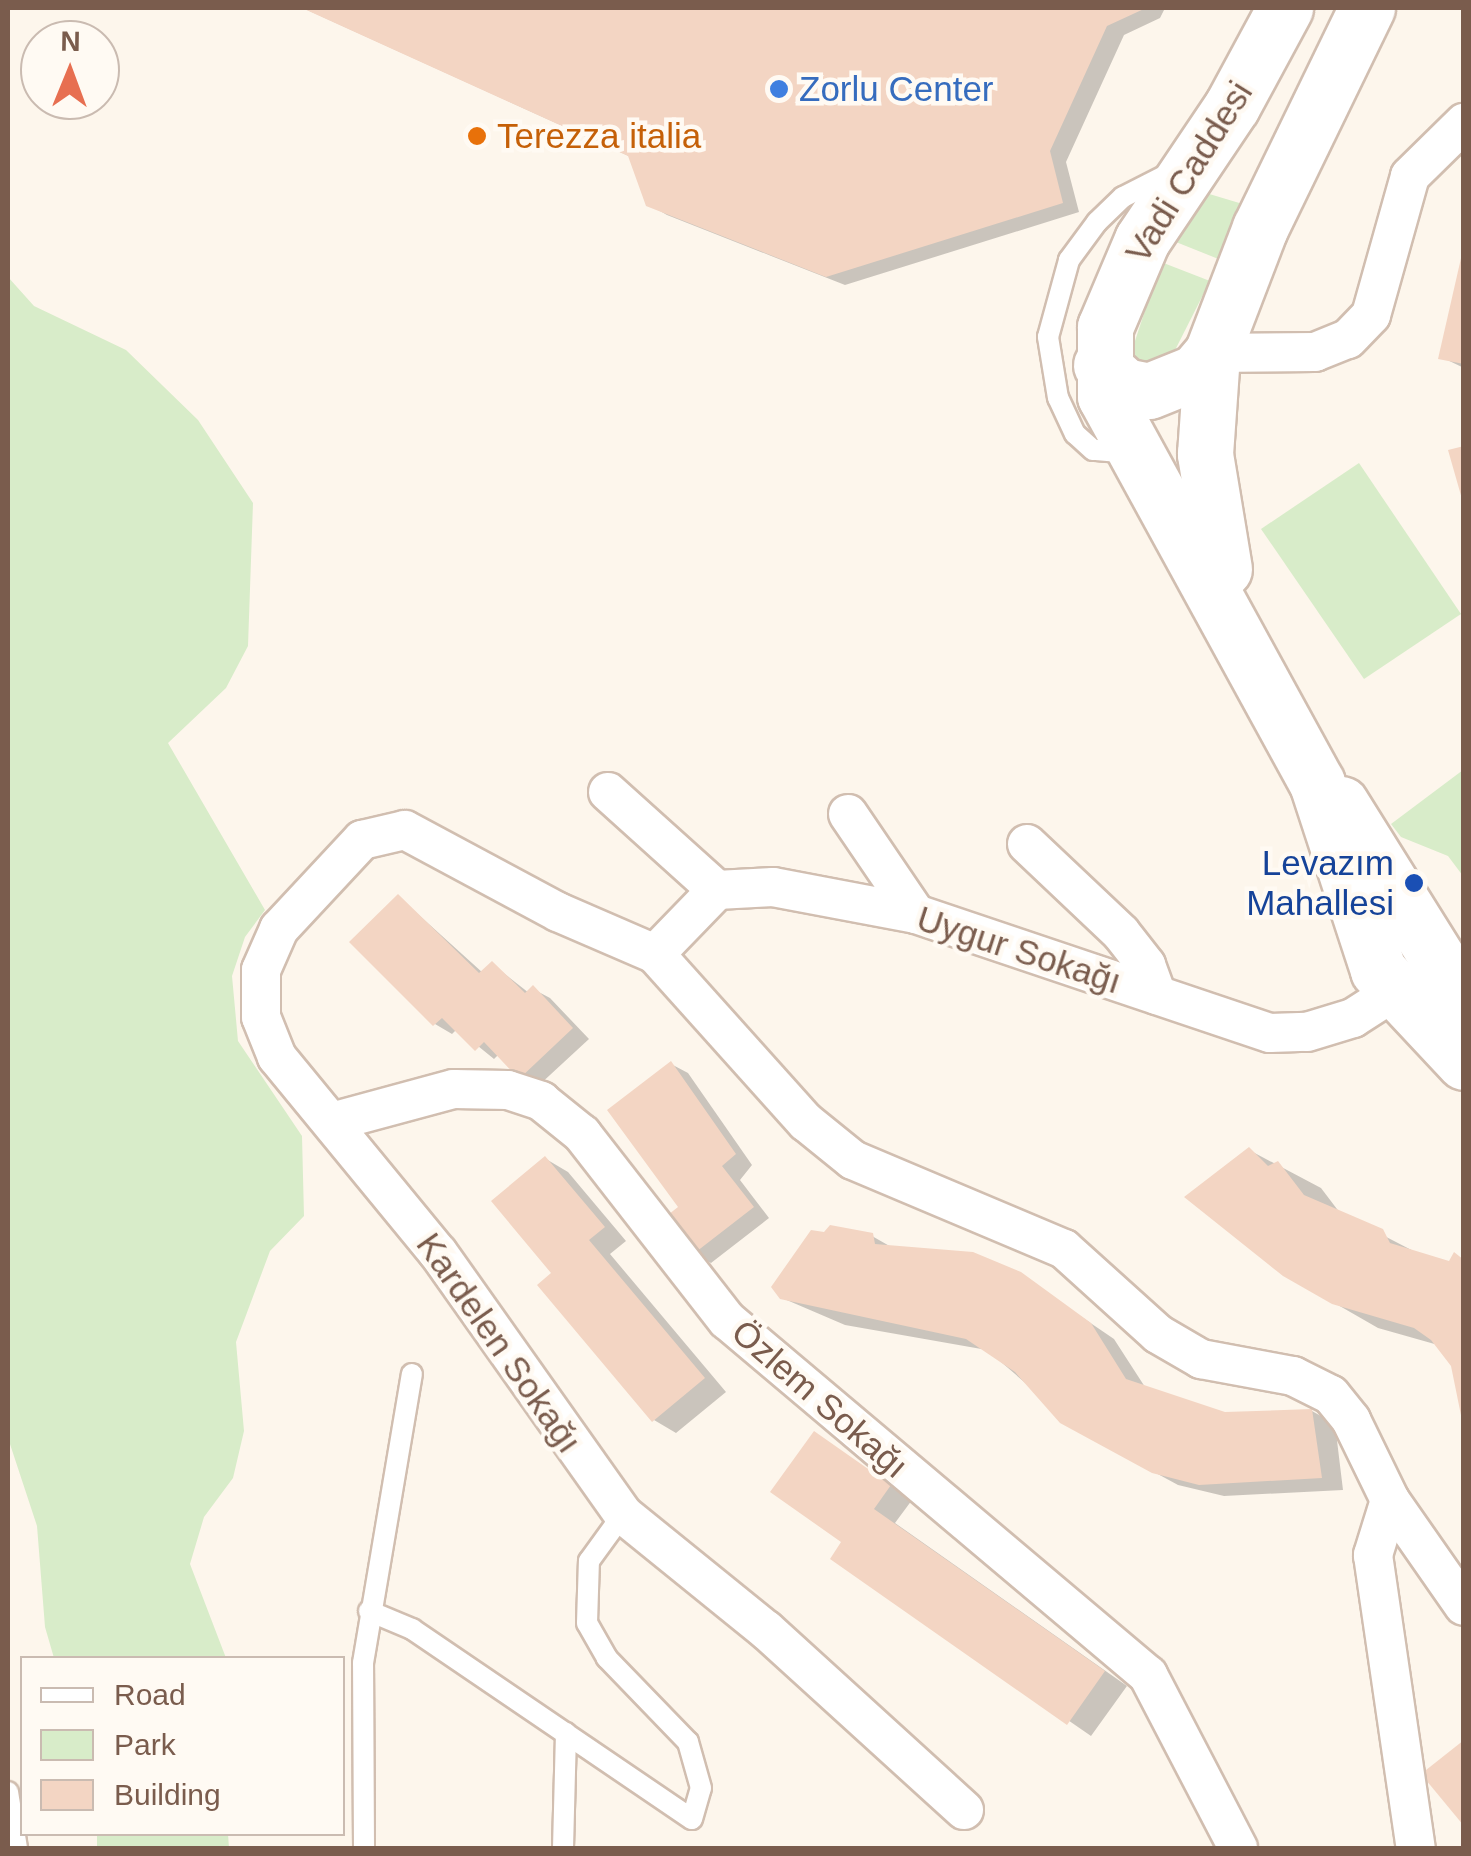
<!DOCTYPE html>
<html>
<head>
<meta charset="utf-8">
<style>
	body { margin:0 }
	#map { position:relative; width:1471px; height:1856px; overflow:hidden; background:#fdf6ec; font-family:Arial,sans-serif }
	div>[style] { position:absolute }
	.green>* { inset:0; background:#d8ecc9 }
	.shadow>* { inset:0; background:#0003 }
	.building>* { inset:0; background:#f3d5c3 }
	.roads { filter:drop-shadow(2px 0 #d1beb0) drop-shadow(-2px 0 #d1beb0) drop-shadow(0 2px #d1beb0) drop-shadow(0 -2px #d1beb0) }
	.lane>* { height:20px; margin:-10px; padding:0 10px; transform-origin:10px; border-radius:10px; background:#fff }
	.street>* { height:38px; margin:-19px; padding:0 19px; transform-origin:19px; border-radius:19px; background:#fff }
	.secondary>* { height:55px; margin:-27.5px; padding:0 27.5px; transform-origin:27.5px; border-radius:27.5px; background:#fff }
	.dots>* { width:28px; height:28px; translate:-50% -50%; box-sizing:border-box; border:5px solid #fffaf3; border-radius:50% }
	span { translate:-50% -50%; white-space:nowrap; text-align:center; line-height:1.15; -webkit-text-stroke:9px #fffaf3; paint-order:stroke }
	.shop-label { font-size:35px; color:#366cbe }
	.left { translate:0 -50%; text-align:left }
	.food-label { font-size:35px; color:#c56008 }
	.street-label { font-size:35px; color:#7a5c4d }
	.transit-label { font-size:35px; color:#164399 }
	.right { translate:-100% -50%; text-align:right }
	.frame { position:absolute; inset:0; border:10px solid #7a5c4d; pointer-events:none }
	.legend { position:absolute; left:20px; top:1656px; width:325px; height:180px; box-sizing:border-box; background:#fffaf3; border:2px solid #cabbb1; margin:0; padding:12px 18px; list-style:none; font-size:30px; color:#7a5c4d }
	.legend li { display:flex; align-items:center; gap:20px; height:50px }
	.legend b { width:50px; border:2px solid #cabbb1 }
	.north { position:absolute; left:20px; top:20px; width:100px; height:100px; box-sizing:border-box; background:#fffaf3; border:2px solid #cabbb1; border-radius:50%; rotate:1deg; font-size:28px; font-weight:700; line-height:40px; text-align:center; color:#7a5c4d }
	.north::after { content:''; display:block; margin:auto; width:35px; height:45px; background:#e76f51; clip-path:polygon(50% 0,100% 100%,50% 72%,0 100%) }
</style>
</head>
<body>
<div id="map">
	<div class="green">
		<i style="clip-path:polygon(1206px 193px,1246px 205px,1221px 260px,1176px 242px)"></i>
		<i style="clip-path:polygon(1161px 262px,1210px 281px,1166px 368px,1138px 364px,1132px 350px)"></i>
		<i style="clip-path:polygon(8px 277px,34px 306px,126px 350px,198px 420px,253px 503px,248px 646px,226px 688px,168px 743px,265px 910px,245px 937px,232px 976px,238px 1041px,302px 1136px,304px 1216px,270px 1251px,236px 1342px,244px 1431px,233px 1478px,204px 1517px,190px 1564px,226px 1658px,54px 1658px,45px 1627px,37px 1526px,8px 1438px)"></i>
		<i style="clip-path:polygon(1359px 463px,1461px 614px,1364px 679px,1261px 529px)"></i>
		<i style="clip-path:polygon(1463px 770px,1463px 876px,1448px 856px,1401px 837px,1391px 824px)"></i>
		<i style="clip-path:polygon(97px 1834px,228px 1834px,229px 1848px,97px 1848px)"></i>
	</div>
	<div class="shadow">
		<i style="clip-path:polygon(303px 8px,1165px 8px,1160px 18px,1124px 35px,1066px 162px,1079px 212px,845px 285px,667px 215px,648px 204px,631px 157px)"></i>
		<i style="clip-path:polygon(1464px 249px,1464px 368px,1441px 357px)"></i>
		<i style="clip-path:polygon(399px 897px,483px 973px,492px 964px,529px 993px,533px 989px,550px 998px,589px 1039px,537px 1087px,499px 1054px,494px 1059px,457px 1029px,452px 1034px,435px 1024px)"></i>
		<i style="clip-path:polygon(671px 1064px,688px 1073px,752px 1165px,740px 1180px,769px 1218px,711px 1263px,694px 1253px,682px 1208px)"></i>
		<i style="clip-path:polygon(1249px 1150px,1321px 1188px,1340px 1213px,1423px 1256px,1454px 1365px,1438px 1345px,1378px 1328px,1284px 1274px)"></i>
		<i style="clip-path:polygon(546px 1159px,568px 1172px,626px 1241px,610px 1254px,726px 1392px,676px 1433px,654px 1420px,554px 1273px)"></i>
		<i style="clip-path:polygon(872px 1236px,893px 1248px,1020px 1275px,1114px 1339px,1145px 1387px,1225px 1414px,1312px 1411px,1335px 1424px,1343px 1490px,1224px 1496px,1178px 1485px,1086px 1435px,987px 1350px,845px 1325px,782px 1298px)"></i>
		<i style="clip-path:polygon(814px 1434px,912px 1500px,895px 1523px,1127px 1686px,1091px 1736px,833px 1558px,845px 1542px)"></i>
	</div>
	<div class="building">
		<i style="clip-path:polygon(302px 8px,1146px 8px,1107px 26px,1050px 151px,1063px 203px,826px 277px,646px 206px,628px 156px)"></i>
		<i style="clip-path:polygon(1464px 245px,1464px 364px,1438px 359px)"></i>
		<i style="clip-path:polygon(1464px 446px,1464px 499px,1462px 499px,1448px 450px)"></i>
		<i style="clip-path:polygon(398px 894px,479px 973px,492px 961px,525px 993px,533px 985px,573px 1028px,519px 1079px,484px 1042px,475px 1051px,442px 1018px,433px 1026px,349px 942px)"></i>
		<i style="clip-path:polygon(671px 1061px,736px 1154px,722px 1166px,754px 1207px,692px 1255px,664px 1218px,678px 1207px,607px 1110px)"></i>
		<i style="clip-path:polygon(1249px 1147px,1268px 1166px,1278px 1161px,1304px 1195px,1383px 1229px,1390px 1243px,1449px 1261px,1454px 1252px,1464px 1260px,1464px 1430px,1451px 1366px,1431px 1340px,1414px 1328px,1332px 1304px,1283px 1276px,1184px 1197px)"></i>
		<i style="clip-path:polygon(545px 1156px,605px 1227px,589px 1240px,705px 1378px,652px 1422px,537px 1285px,551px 1273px,491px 1201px)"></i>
		<i style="clip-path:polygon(830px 1225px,873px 1233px,875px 1244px,973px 1252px,1021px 1272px,1091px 1323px,1126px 1379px,1225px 1412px,1312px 1409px,1322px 1478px,1199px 1485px,1152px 1473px,1060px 1423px,1015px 1372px,966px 1339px,780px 1299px,771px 1287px,811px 1230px,824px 1232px)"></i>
		<i style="clip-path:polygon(814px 1431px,891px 1485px,874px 1509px,1105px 1671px,1067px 1725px,830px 1559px,841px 1542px,770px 1492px)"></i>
		<i style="clip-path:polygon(1464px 1740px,1464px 1826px,1421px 1774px)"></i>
	</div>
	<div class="roads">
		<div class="lane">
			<i style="left:1131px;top:453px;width:38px;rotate:-175deg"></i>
			<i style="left:1093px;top:450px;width:24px;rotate:-138deg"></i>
			<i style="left:1075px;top:434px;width:40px;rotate:-115deg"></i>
			<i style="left:1058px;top:398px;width:62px;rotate:-99.3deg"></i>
			<i style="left:1048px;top:337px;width:80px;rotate:-74.7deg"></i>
			<i style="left:1069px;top:260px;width:47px;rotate:-53.6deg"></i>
			<i style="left:1097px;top:222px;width:36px;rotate:-44deg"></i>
			<i style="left:1123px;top:197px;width:57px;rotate:-27deg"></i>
			<i style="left:369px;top:1611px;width:47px;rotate:22.7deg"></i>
			<i style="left:412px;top:1629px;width:338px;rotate:34.2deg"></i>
			<i style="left:692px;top:1819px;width:32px;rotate:-74deg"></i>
			<i style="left:701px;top:1788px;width:48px;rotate:-105.8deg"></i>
			<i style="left:688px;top:1742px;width:117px;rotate:-134deg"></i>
			<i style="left:607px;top:1658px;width:40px;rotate:-119.7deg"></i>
			<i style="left:587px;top:1623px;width:62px;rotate:-88.2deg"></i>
			<i style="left:589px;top:1561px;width:58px;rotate:-54.1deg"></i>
			<i style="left:8px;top:1792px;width:57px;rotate:80.9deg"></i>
			<i style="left:364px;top:1848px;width:185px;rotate:-90.3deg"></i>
			<i style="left:363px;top:1663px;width:293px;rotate:-80.4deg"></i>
			<i style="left:563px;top:1848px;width:115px;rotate:-88.5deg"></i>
		</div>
		<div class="street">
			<i style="left:1212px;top:353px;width:103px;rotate:-0.6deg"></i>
			<i style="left:1315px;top:352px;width:35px;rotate:-22deg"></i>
			<i style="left:1348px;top:339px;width:33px;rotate:-46deg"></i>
			<i style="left:1371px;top:315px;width:144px;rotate:-74.3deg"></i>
			<i style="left:1410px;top:176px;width:76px;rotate:-44.5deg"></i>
			<i style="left:608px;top:792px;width:147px;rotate:42deg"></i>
			<i style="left:848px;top:814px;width:121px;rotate:55.8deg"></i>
			<i style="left:1027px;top:844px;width:129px;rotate:43.4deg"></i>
			<i style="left:1121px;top:933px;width:41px;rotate:52deg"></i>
			<i style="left:1146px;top:965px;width:32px;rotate:70deg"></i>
			<i style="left:655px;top:954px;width:89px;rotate:-45.9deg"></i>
			<i style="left:717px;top:890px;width:56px;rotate:-3.1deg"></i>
			<i style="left:773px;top:887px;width:146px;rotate:10.7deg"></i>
			<i style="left:916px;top:914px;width:373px;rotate:18.6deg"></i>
			<i style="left:1270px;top:1033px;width:37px;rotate:-2deg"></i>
			<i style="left:1307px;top:1032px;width:48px;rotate:-16.9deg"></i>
			<i style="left:1353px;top:1018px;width:50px;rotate:-32.7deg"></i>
			<i style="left:335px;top:1121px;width:123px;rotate:-15.1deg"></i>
			<i style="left:454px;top:1089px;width:54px;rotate:1.1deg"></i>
			<i style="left:508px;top:1090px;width:35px;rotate:18deg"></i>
			<i style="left:541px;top:1101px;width:53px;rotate:38.8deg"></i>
			<i style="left:582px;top:1134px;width:236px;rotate:52.1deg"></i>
			<i style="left:727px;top:1320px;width:551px;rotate:40.14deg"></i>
			<i style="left:1148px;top:1675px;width:195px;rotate:62.5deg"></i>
			<i style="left:1390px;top:1500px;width:58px;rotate:107.2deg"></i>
			<i style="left:1373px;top:1555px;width:296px;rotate:81.7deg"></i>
			<i style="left:964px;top:1810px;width:268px;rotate:-137.7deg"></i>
			<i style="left:766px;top:1630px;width:184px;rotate:-141deg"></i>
			<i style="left:623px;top:1514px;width:320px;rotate:-125.3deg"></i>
			<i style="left:438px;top:1253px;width:254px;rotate:-129.4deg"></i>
			<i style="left:277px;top:1057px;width:43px;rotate:-111.8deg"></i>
			<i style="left:261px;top:1017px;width:47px;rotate:-90deg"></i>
			<i style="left:261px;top:970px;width:45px;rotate:-66.3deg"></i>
			<i style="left:279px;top:929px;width:122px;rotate:-47deg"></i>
			<i style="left:362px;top:840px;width:44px;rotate:-13.1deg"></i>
			<i style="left:405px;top:830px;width:174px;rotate:28.2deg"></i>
			<i style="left:558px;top:912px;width:106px;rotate:23.4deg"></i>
			<i style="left:655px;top:954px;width:226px;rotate:48.1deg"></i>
			<i style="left:806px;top:1122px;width:60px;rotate:39deg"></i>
			<i style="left:853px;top:1160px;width:229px;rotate:22.9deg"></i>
			<i style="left:1064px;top:1249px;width:127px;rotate:42.1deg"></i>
			<i style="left:1158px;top:1334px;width:50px;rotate:30.2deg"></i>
			<i style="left:1201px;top:1359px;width:94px;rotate:10.5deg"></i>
			<i style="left:1293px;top:1376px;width:42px;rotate:26.6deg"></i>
			<i style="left:1331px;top:1395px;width:32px;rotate:51deg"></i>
			<i style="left:1351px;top:1420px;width:89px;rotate:64deg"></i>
			<i style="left:1390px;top:1500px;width:129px;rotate:55.1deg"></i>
		</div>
		<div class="secondary">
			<i style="left:1285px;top:8px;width:111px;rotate:118.4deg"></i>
			<i style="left:1232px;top:106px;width:161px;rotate:123.9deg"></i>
			<i style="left:1142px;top:240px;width:95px;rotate:113deg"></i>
			<i style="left:1105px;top:327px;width:69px;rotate:90deg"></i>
			<i style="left:1105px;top:396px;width:441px;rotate:61.3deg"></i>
			<i style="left:1317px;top:783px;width:197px;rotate:71.9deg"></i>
			<i style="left:1378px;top:970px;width:126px;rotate:46.9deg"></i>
			<i style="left:1101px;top:365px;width:31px;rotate:42deg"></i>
			<i style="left:1124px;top:386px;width:25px;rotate:11deg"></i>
			<i style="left:1149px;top:391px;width:51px;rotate:-22deg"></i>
			<i style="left:1196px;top:372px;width:25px;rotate:-50deg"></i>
			<i style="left:1224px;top:569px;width:117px;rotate:-99.4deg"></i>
			<i style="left:1205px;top:454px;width:101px;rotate:-86deg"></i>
			<i style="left:1212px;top:353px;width:134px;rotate:-69deg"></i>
			<i style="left:1260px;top:228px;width:245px;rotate:-64.1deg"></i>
			<i style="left:1341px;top:804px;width:232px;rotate:58deg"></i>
		</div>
	</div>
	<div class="dots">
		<i style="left:779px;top:89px;background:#3f7fe0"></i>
		<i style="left:477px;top:136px;background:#e8710a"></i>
		<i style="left:1414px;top:883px;background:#1a4fb4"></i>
	</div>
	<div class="shop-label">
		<span class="left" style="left:799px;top:89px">Zorlu Center</span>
	</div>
	<div class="food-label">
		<span class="left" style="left:497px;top:136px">Terezza italia</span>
	</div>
	<div class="street-label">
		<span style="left:1189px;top:172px;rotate:-58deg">Vadi Caddesi</span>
		<span style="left:1019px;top:950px;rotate:18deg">Uygur Sokağı</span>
		<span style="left:499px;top:1343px;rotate:55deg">Kardelen Sokağı</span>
		<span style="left:820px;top:1399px;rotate:41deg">Özlem Sokağı</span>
	</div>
	<div class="transit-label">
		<span class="right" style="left:1394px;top:883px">Levazım<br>Mahallesi</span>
	</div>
	<div class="frame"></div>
	<ul class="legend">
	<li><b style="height:12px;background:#fff"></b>Road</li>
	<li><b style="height:28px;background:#d8ecc9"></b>Park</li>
	<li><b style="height:28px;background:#f3d5c3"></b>Building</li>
	</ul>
	<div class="north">N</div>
</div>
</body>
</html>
